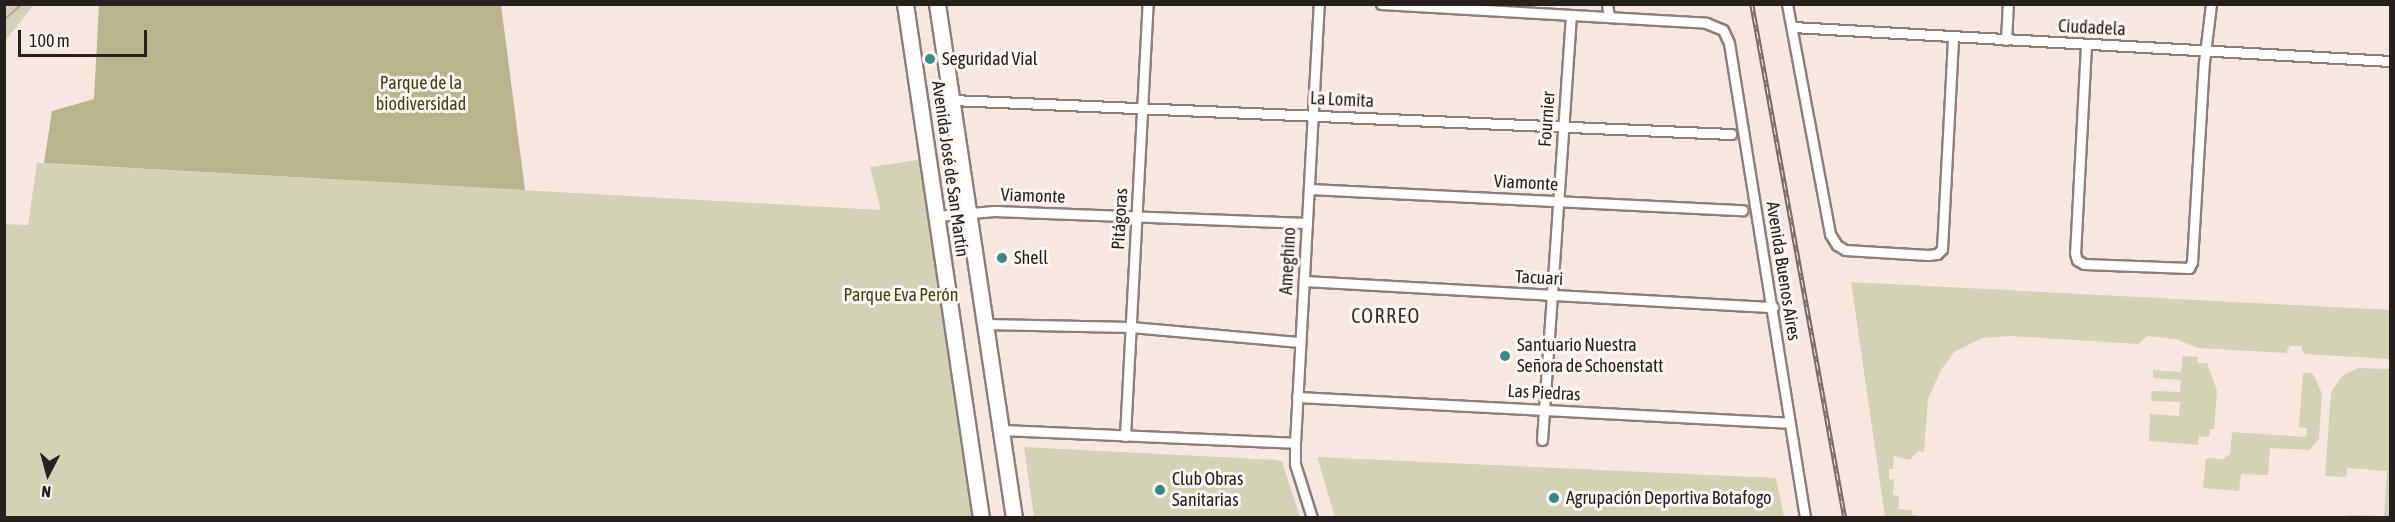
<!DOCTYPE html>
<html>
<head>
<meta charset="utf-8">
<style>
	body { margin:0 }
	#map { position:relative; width:2395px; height:522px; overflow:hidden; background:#f7e7e1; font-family:"Asap Condensed",sans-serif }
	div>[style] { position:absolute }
	.green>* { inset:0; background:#d4d2b5 }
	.forest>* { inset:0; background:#b8b48c }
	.stream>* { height:2px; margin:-1px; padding:0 1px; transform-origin:1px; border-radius:1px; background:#bf9ab3 }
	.roads { filter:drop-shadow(2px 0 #8c7e79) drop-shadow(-2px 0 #8c7e79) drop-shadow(0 2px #8c7e79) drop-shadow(0 -2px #8c7e79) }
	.street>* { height:9px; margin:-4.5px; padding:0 4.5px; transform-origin:4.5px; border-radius:4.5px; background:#fff }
	.primary>* { height:15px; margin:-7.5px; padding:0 7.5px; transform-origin:7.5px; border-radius:7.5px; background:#fff }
	.rail>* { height:4.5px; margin-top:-2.25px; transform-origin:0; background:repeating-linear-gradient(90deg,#fdf7f4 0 7px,#756b67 0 14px); box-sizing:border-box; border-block:2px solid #756b67 }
	.dots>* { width:16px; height:16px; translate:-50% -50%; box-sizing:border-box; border:3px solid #fdf7f4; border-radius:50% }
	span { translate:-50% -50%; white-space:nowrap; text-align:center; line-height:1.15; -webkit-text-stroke:6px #fdf7f4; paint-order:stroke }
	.street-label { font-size:18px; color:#26201e }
	.poi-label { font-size:18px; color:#26201e }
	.left { translate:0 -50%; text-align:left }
	.park-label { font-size:18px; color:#443f0d }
	.neighbourhood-label { font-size:20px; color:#362a26; letter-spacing:1.5px }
	.frame { position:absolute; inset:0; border:6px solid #26201e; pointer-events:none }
	.north { position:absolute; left:18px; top:444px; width:60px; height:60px; -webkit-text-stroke:4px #fdf7f4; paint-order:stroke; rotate:186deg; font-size:16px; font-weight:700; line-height:24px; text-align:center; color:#26201e }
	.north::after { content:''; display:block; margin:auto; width:21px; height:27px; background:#26201e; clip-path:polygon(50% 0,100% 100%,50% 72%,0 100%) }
	.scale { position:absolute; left:18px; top:30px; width:129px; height:27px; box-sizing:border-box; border:3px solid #26201e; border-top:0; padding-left:8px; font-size:18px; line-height:21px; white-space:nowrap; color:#26201e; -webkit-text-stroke:4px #fdf7f4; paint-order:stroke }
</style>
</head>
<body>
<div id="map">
	<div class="green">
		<i style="clip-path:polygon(5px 4px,34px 5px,5px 41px,4px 5px)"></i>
		<i style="clip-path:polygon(924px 159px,977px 517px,5px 517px,4px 224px,28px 225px,37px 163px,881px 210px,870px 167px)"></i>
		<i style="clip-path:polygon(1851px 282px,2390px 310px,2390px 359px,2304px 354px,2301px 346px,2290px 346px,2286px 353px,2198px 348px,2175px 339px,2147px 336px,2138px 344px,2011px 336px,1982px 338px,1954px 352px,1941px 370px,1928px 399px,1924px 452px,1918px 451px,1910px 460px,1894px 456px,1893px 469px,1889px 469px,1889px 479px,1894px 480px,1893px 495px,1899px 496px,1898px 509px,1912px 510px,1912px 515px,1917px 515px,1917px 517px,1885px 517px)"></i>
		<i style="clip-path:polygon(2183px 356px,2198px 357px,2198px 363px,2207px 363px,2217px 391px,2214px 429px,2210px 429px,2209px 437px,2199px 436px,2198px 445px,2149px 441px,2150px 414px,2179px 416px,2180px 402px,2151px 401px,2152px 391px,2180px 392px,2181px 380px,2153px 378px,2153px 370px,2181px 372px)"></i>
		<i style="clip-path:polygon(2358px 368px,2390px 369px,2390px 517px,2346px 517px,2346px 515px,2384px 516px,2387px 471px,2347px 468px,2346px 477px,2325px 476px,2331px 392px,2342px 376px)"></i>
		<i style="clip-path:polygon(2303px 373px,2311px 373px,2315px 377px,2322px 394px,2319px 439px,2310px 450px,2270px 448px,2268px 475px,2241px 474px,2239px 491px,2203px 488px,2206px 458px,2223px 459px,2230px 454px,2232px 432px,2306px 437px,2307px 428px,2299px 427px)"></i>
		<i style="clip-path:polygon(1024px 447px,1277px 460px,1282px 462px,1300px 517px,1034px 517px)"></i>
		<i style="clip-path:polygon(1317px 457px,1776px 478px,1784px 517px,1335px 517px)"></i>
	</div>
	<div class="forest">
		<i style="clip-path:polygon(99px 5px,501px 5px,525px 190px,44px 163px,52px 111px,94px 99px)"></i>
	</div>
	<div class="stream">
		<i style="left:4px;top:20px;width:24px;rotate:-42deg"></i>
	</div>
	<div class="roads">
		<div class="street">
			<i style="left:1381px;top:4px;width:326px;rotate:3.3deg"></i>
			<i style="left:1706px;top:23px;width:18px;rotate:22deg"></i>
			<i style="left:1723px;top:30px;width:14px;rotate:65deg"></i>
			<i style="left:1729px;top:43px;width:481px;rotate:80.9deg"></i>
			<i style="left:1607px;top:4px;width:13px;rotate:81deg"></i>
			<i style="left:1787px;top:4px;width:234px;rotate:79.4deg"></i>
			<i style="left:1830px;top:234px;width:13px;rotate:58deg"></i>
			<i style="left:1837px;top:245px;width:9px;rotate:32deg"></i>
			<i style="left:1845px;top:250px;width:83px;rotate:3.4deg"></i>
			<i style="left:1928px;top:255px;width:9px;rotate:-6deg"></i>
			<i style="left:1937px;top:254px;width:7px;rotate:-45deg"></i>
			<i style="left:1942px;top:249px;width:213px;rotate:-87deg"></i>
			<i style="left:1793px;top:27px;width:598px;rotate:3.26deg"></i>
			<i style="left:2006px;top:40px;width:36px;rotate:-87deg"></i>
			<i style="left:2086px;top:45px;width:208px;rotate:93deg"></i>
			<i style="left:2075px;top:253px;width:7px;rotate:74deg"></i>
			<i style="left:2077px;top:260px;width:8px;rotate:30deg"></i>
			<i style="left:2084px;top:264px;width:105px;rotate:2.2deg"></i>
			<i style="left:2189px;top:268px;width:7px;rotate:-63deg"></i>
			<i style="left:2192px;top:262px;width:200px;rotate:-86.6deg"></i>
			<i style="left:2204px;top:62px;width:58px;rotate:-83.1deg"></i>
			<i style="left:952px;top:100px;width:780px;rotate:2.5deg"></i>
			<i style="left:1309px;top:189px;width:434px;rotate:2.8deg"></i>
			<i style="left:938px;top:216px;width:56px;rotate:-5.1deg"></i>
			<i style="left:994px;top:211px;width:313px;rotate:2.2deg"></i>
			<i style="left:1304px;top:281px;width:470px;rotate:3.2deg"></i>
			<i style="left:985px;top:324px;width:146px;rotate:1.2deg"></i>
			<i style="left:1131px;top:327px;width:170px;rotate:5.1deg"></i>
			<i style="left:1297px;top:397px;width:492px;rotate:3deg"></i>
			<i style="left:1001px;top:430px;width:294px;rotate:2.5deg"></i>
			<i style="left:1125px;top:436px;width:433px;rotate:-87deg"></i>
			<i style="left:1542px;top:440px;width:426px;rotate:-86.1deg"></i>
			<i style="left:1312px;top:518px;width:57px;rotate:-107.5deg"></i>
			<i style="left:1295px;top:464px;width:21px;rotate:-90deg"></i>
			<i style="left:1295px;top:443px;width:440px;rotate:-86.9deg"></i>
		</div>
		<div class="primary">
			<i style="left:905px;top:4px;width:520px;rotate:81.59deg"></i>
			<i style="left:937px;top:4px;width:520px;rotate:81.48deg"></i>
		</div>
	</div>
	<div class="rail">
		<i style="left:1752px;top:4px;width:522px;rotate:79.74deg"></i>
	</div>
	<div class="dots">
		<i style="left:930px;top:59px;background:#3f8889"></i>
		<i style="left:1002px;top:258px;background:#3f8889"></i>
		<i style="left:1505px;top:356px;background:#3f8889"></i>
		<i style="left:1160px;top:490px;background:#3f8889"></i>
		<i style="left:1554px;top:498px;background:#3f8889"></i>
	</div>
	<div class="street-label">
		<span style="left:2092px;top:28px;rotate:3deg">Ciudadela</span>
		<span style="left:1342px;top:100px;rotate:3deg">La Lomita</span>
		<span style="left:1547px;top:119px;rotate:-86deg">Fournier</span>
		<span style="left:950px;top:169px;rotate:82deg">Avenida José de San Martín</span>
		<span style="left:1526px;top:183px;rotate:3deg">Viamonte</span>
		<span style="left:1033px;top:196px;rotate:2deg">Viamonte</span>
		<span style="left:1120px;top:219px;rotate:-87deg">Pitágoras</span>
		<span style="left:1288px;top:261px;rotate:-87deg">Ameghino</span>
		<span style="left:1783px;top:271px;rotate:81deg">Avenida Buenos Aires</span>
		<span style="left:1539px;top:278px;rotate:3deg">Tacuari</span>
		<span style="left:1544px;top:393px;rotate:3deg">Las Piedras</span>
	</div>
	<div class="poi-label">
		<span class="left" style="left:942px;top:59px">Seguridad Vial</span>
		<span class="left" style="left:1014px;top:258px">Shell</span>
		<span class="left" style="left:1517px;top:356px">Santuario Nuestra<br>Señora de Schoenstatt</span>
		<span class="left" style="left:1172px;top:490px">Club Obras<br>Sanitarias</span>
		<span class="left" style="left:1566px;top:498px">Agrupación Deportiva Botafogo</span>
	</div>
	<div class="park-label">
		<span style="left:421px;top:94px">Parque de la<br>biodiversidad</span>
		<span style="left:901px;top:295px">Parque Eva Perón</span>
	</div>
	<div class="neighbourhood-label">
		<span style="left:1386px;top:315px">CORREO</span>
	</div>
	<div class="frame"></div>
	<div class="north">N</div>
	<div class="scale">100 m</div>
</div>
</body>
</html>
